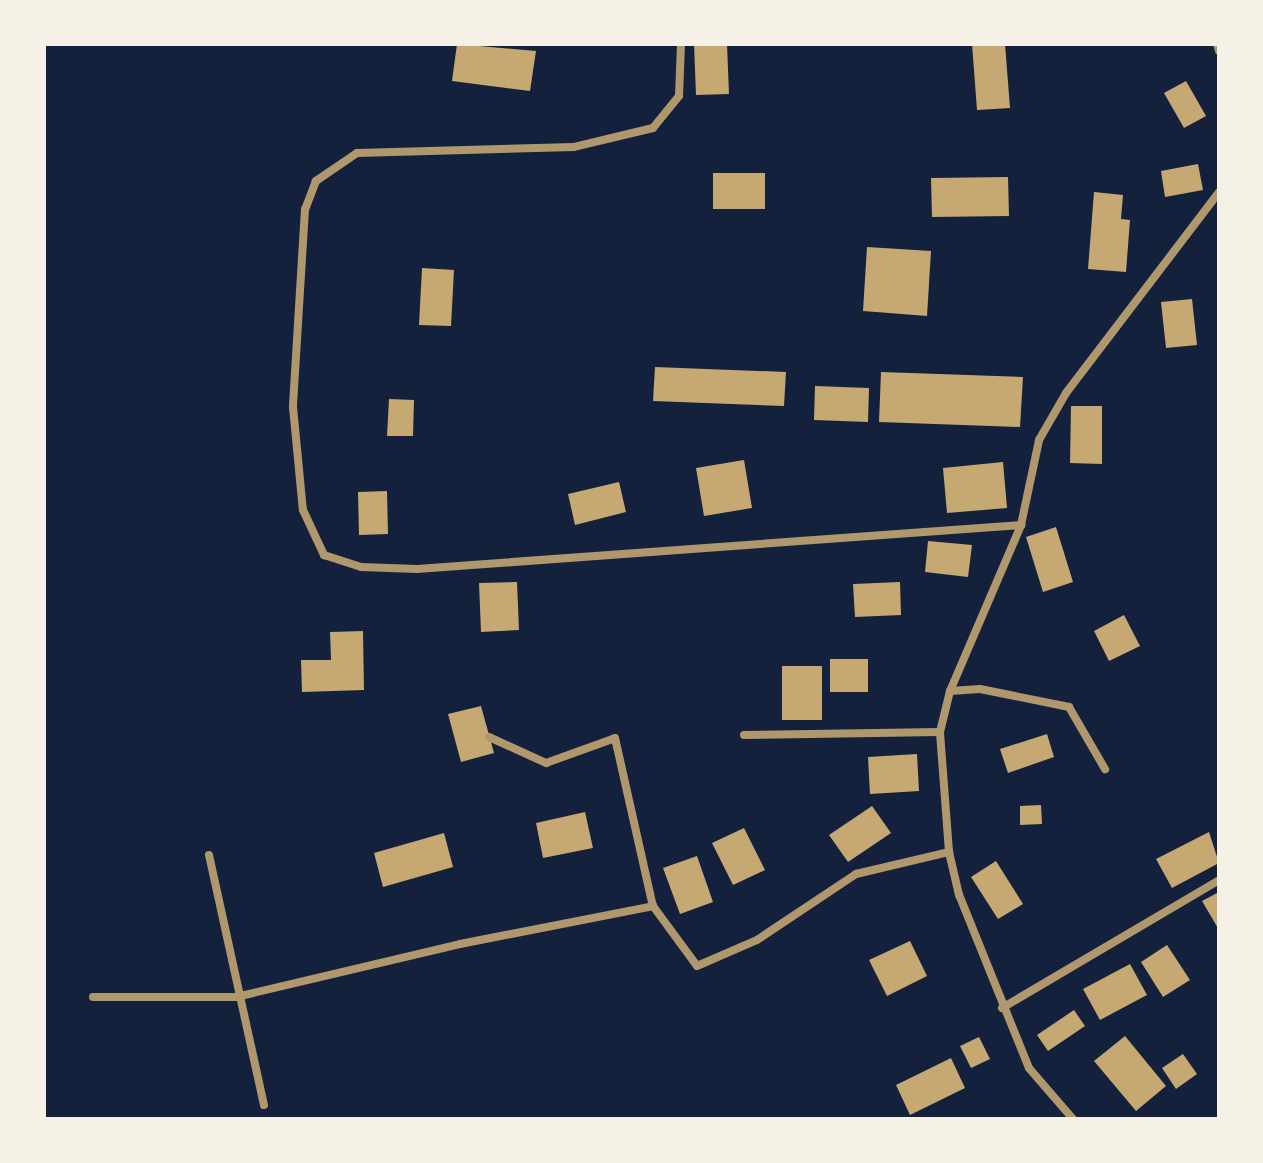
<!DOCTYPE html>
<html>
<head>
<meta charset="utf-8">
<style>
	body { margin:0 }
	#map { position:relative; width:1263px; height:1163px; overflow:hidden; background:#14213d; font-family:Raleway,sans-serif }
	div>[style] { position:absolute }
	.building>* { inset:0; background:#c6a872 }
	.minor>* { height:8px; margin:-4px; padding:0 4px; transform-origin:4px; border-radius:4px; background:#b1986c }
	span { translate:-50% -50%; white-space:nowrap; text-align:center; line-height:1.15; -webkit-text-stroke:6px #f6f1e7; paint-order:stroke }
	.frame { position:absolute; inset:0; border:46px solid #f6f1e7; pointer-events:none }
</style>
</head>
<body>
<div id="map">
	<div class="building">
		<i style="clip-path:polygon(457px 44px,536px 51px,530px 91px,452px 81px)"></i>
		<i style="clip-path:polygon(694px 44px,727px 44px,729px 94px,696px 95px)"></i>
		<i style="clip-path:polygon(972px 44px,1005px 44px,1010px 108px,977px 110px)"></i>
		<i style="clip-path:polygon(1186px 81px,1206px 116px,1184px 128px,1164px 93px)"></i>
		<i style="clip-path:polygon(1198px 164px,1203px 190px,1165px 197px,1161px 171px)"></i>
		<i style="clip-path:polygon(713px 173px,765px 173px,765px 209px,713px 209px)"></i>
		<i style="clip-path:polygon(1008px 177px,1009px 216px,932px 217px,931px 178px)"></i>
		<i style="clip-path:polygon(1094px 192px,1123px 195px,1121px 219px,1130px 220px,1126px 272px,1088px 269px)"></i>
		<i style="clip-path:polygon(867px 247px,931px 251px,927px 316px,863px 311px)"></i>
		<i style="clip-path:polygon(422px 268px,454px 270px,451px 326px,419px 325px)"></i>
		<i style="clip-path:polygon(1192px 299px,1197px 345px,1166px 348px,1161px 302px)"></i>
		<i style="clip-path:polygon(655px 367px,786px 372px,784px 406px,653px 401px)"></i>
		<i style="clip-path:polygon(881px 372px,1023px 377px,1020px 427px,879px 422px)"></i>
		<i style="clip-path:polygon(815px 386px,869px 388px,868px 422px,814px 420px)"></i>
		<i style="clip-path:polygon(389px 399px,414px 400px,413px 436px,387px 436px)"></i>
		<i style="clip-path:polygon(1071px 406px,1102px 406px,1102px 464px,1070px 463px)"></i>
		<i style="clip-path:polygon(744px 460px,752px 508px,704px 516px,696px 468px)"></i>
		<i style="clip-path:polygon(1003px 462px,1007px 508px,947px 513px,943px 468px)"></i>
		<i style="clip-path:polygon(619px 482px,626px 512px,575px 525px,568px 494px)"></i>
		<i style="clip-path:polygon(387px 491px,388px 534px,359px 535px,358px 492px)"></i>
		<i style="clip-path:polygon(1056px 527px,1073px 582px,1043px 592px,1026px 537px)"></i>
		<i style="clip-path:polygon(928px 541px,972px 545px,968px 577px,925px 572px)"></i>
		<i style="clip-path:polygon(517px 582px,519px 630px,481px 632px,479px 583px)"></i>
		<i style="clip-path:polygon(900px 582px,901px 615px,855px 617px,853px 584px)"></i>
		<i style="clip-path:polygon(1124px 615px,1140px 646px,1109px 661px,1094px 631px)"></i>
		<i style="clip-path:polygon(363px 631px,364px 690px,302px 692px,301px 660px,331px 660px,330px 632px)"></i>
		<i style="clip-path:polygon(830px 659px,868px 659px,868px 692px,830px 692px)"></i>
		<i style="clip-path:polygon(782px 666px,822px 666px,822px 720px,782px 720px)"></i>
		<i style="clip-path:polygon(481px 706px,494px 753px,461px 762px,448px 714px)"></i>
		<i style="clip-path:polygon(1047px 734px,1054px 757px,1008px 773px,1000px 749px)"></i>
		<i style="clip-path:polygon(917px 754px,919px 791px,870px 794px,868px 757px)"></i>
		<i style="clip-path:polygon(1041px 805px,1042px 824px,1020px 825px,1020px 806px)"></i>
		<i style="clip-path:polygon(872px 806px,891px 833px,848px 862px,829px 835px)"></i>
		<i style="clip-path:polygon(585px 812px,593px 848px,543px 858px,536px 823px)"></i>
		<i style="clip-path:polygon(744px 828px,765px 870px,733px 885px,712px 843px)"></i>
		<i style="clip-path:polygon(1209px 832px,1219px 863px,1172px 888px,1156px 859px)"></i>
		<i style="clip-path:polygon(444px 833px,453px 867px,383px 887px,374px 853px)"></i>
		<i style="clip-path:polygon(697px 856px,713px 902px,680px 914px,663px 868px)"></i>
		<i style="clip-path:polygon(996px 861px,1023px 904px,998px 919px,971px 877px)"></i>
		<i style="clip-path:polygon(1219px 892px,1219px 930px,1202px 901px)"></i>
		<i style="clip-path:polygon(910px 941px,927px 976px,887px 996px,869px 960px)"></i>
		<i style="clip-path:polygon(1167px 945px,1190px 980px,1163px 997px,1141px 962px)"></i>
		<i style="clip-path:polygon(1130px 964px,1147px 995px,1100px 1020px,1083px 989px)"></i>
		<i style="clip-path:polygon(1074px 1010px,1085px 1026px,1048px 1051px,1037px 1035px)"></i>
		<i style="clip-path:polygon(1125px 1036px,1166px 1086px,1136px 1111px,1094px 1061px)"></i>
		<i style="clip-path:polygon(979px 1037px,990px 1059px,971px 1068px,960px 1046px)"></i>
		<i style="clip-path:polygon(1183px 1054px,1197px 1074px,1176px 1089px,1162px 1068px)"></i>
		<i style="clip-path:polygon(951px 1058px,965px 1088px,910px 1115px,896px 1085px)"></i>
	</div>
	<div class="minor">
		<i style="left:681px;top:44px;width:52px;rotate:92.2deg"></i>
		<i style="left:679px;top:96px;width:41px;rotate:129.1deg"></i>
		<i style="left:653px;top:128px;width:81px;rotate:166.5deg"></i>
		<i style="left:574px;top:147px;width:217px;rotate:178.4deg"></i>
		<i style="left:357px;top:153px;width:50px;rotate:145.7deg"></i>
		<i style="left:316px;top:181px;width:30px;rotate:111deg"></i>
		<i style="left:305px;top:209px;width:198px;rotate:93.5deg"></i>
		<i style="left:293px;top:407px;width:103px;rotate:84.5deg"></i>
		<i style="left:303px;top:510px;width:50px;rotate:65deg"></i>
		<i style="left:324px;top:555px;width:39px;rotate:18deg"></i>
		<i style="left:361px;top:567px;width:56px;rotate:2deg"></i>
		<i style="left:417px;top:569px;width:606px;rotate:-4.17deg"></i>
		<i style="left:1217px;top:44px;width:7px;rotate:74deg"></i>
		<i style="left:950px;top:691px;width:30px;rotate:-4deg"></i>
		<i style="left:980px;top:689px;width:91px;rotate:11.4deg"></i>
		<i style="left:1069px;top:707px;width:72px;rotate:59.9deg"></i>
		<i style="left:744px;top:735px;width:196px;rotate:-0.9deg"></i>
		<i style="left:489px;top:737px;width:63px;rotate:24.5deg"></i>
		<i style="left:546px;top:763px;width:73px;rotate:-19.9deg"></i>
		<i style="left:615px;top:738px;width:172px;rotate:77.3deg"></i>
		<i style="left:209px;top:855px;width:256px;rotate:77.6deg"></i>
		<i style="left:93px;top:997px;width:143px"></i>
		<i style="left:236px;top:997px;width:230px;rotate:-13.3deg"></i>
		<i style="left:460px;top:944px;width:197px;rotate:-11.1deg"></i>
		<i style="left:653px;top:906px;width:74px;rotate:53.7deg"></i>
		<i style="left:697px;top:966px;width:65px;rotate:-23.4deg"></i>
		<i style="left:757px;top:940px;width:119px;rotate:-33.7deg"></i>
		<i style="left:856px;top:874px;width:96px;rotate:-13.3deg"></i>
		<i style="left:1002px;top:1008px;width:252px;rotate:-30.5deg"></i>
		<i style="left:1073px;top:1119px;width:67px;rotate:-130.8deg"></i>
		<i style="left:1029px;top:1068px;width:187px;rotate:-112deg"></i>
		<i style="left:959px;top:895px;width:44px;rotate:-103.1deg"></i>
		<i style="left:949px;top:852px;width:120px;rotate:-94.3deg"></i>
		<i style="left:940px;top:732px;width:42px;rotate:-76.3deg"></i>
		<i style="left:950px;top:691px;width:181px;rotate:-66.8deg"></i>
		<i style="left:1021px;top:525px;width:87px;rotate:-78deg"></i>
		<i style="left:1039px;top:440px;width:54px;rotate:-60.1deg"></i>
		<i style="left:1066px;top:393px;width:253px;rotate:-52.7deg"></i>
	</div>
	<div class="frame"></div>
</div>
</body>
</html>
